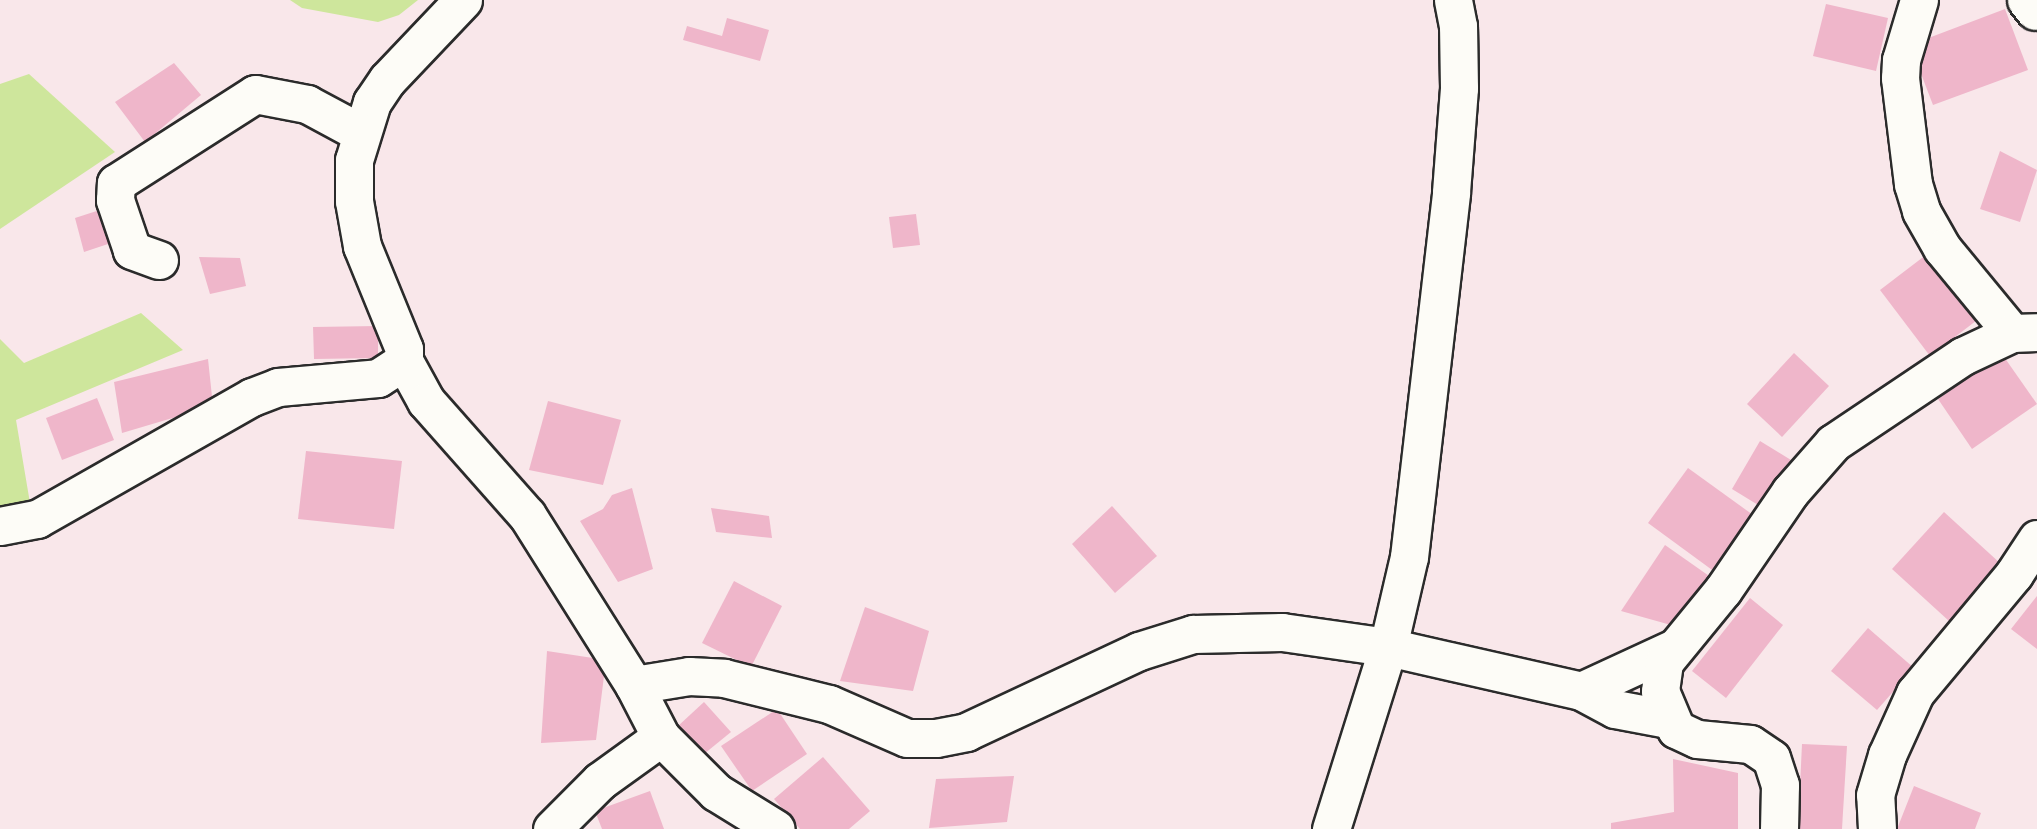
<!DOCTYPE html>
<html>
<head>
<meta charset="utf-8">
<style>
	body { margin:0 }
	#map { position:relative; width:2037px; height:829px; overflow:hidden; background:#f9e7ea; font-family:"Comic Neue",sans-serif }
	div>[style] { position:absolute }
	.green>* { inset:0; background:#cee69c }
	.building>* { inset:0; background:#efb6ca }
	.roads { filter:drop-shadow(2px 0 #2b2b2b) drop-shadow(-2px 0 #2b2b2b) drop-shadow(0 2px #2b2b2b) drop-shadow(0 -2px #2b2b2b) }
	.minor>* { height:37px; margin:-18.5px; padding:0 18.5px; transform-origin:18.5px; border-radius:18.5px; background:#fdfcf7 }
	span { translate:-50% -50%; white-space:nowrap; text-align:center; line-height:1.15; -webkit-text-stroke:6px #fdfcf7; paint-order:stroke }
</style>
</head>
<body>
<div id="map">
	<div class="green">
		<i style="clip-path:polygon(290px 0,418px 0,399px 15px,378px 22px,302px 8px)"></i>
		<i style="clip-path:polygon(29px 74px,115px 152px,0 229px,0 84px)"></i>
		<i style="clip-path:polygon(141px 313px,183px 350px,16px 420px,31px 509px,0 520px,0 339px,24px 363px)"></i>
	</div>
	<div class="building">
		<i style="clip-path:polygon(1826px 4px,1888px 18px,1876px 71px,1813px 56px)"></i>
		<i style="clip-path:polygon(2005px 9px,2028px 70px,1933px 105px,1910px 45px)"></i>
		<i style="clip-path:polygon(727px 18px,769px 30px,760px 61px,683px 40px,687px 26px,722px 36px)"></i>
		<i style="clip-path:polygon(174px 63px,201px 95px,145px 142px,115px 102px)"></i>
		<i style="clip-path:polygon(2000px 151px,2037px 170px,2020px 222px,1980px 209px)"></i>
		<i style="clip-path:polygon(106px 208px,117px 241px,84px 252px,75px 218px)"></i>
		<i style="clip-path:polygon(916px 214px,920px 245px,893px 248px,889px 217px)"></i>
		<i style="clip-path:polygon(1935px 248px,1985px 314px,1930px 356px,1880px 290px)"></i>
		<i style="clip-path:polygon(199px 257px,240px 258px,246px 286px,210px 294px)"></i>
		<i style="clip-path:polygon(378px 326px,378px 358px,314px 359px,313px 327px)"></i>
		<i style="clip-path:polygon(1794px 353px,1829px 386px,1782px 437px,1747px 404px)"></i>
		<i style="clip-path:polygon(2002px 354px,2037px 404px,1972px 449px,1938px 399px)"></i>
		<i style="clip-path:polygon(208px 359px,213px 406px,122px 433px,114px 382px)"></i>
		<i style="clip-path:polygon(97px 398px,114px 440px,62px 460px,46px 418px)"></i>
		<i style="clip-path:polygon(548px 401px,621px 420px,603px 485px,529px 470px)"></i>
		<i style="clip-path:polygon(1760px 441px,1791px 460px,1763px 508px,1732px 489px)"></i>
		<i style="clip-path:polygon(306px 451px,402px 461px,394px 529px,298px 519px)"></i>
		<i style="clip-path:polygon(1688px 468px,1760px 520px,1719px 575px,1648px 523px)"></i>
		<i style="clip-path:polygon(632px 488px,653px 569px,618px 582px,580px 521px,603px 509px,612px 495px)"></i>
		<i style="clip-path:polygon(1112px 506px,1157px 556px,1115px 593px,1072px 544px)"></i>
		<i style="clip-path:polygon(711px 508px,769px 516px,772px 538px,716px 532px)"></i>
		<i style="clip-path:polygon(1944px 512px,2001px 564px,1949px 621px,1892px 569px)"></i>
		<i style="clip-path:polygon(1665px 545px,1712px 578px,1678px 627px,1621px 611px)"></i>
		<i style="clip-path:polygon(734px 581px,782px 606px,751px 667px,702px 643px)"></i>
		<i style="clip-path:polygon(2037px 596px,2037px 649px,2011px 629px)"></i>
		<i style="clip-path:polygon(1750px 598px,1783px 625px,1726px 698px,1692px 671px)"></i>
		<i style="clip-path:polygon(865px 607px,929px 631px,913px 691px,840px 681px)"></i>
		<i style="clip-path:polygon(1868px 628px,1914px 668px,1877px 710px,1831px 671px)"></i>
		<i style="clip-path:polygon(547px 651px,606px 660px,596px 740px,541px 743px)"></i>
		<i style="clip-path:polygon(704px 702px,731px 732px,704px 754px,678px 726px)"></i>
		<i style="clip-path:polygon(777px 709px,807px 754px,752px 791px,721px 746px)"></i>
		<i style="clip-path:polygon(1802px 744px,1847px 746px,1842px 829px,1798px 829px)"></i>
		<i style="clip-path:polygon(823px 757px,870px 811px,849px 829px,800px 829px,774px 799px)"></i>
		<i style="clip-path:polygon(1673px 759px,1738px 773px,1738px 829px,1611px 829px,1611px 823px,1674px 812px)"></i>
		<i style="clip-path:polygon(1014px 776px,1007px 822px,929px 828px,936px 779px)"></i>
		<i style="clip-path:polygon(1914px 786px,1981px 813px,1975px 829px,1897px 829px)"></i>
		<i style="clip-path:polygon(650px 791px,664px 829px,602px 829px,595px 811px)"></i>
	</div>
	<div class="roads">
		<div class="minor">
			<i style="left:463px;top:0;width:110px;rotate:133.5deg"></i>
			<i style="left:387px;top:80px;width:27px;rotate:124deg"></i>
			<i style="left:372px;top:102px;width:61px;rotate:107.2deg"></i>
			<i style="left:354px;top:160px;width:41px;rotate:90deg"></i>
			<i style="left:354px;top:201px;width:46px;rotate:79.9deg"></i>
			<i style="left:362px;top:246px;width:111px;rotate:67.8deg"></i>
			<i style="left:404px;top:349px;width:12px;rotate:90deg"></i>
			<i style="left:404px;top:361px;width:46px;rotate:61.2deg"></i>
			<i style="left:426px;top:401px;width:152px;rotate:48.5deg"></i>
			<i style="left:527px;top:515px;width:201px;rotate:57.8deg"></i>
			<i style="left:634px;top:685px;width:59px;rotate:62.6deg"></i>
			<i style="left:661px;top:737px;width:78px;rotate:45deg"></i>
			<i style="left:716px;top:792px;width:70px;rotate:31.7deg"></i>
			<i style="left:1919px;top:0;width:63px;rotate:106.7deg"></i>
			<i style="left:1901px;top:60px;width:18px;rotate:93deg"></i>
			<i style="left:1900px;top:78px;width:107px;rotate:83deg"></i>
			<i style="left:1913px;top:184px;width:28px;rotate:73deg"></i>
			<i style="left:1921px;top:211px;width:43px;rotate:60.4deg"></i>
			<i style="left:1942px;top:248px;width:110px;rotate:50.5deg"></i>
			<i style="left:2026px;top:0;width:14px;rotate:51deg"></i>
			<i style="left:159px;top:260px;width:29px;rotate:-160deg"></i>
			<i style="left:132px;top:250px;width:53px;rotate:-108.8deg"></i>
			<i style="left:115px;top:200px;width:17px;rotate:-87deg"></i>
			<i style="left:116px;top:183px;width:165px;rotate:-32.6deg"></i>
			<i style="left:255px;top:94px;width:53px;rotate:10.9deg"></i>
			<i style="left:307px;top:104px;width:61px;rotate:28.2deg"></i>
			<i style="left:0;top:526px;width:38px;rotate:-11deg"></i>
			<i style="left:37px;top:519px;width:247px;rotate:-29.6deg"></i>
			<i style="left:252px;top:397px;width:28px;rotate:-21deg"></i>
			<i style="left:278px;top:387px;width:100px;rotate:-5.1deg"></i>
			<i style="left:378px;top:378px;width:31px;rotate:-33deg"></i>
			<i style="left:634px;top:685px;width:56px;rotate:-9.3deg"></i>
			<i style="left:689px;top:676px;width:35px;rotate:3deg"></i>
			<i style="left:724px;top:678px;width:108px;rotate:13.9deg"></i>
			<i style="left:829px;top:704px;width:85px;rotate:23.6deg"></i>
			<i style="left:907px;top:738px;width:29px"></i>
			<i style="left:936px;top:738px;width:31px;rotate:-11deg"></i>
			<i style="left:966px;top:732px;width:191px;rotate:-25.1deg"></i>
			<i style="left:1139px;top:651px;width:57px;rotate:-17.5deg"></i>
			<i style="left:1193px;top:634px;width:89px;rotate:-1.3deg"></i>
			<i style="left:1282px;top:632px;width:107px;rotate:8.1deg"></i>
			<i style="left:1388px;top:647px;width:198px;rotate:12.8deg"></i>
			<i style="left:1581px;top:691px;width:38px;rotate:28deg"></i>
			<i style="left:1615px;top:709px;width:54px;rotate:10.7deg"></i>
			<i style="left:1581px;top:691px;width:102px;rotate:-24.8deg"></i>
			<i style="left:552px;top:829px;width:68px;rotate:-45deg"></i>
			<i style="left:600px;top:781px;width:75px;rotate:-35.8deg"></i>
			<i style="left:1331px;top:829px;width:191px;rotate:-72.6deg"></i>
			<i style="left:1388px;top:647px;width:92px;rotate:-76.9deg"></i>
			<i style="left:1409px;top:557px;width:367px;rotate:-83.4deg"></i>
			<i style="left:1451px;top:192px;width:104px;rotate:-85.6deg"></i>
			<i style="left:1459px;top:88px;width:62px;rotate:-90.9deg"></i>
			<i style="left:1458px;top:26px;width:26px;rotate:-101deg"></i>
			<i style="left:1779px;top:829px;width:44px;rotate:-88.7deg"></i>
			<i style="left:1780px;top:785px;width:28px;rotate:-108deg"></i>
			<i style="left:1771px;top:758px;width:25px;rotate:-146deg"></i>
			<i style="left:1750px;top:744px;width:53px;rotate:-174.6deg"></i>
			<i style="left:1697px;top:739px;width:23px;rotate:-155deg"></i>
			<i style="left:1676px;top:729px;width:41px;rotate:-112.8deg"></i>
			<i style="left:1660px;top:691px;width:29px;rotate:-82deg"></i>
			<i style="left:1664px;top:662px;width:93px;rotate:-50.7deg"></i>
			<i style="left:1723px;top:590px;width:119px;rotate:-55.6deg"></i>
			<i style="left:1790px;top:492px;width:65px;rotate:-48.7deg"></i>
			<i style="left:1833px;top:443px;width:156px;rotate:-33.8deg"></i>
			<i style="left:1963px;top:356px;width:54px;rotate:-25.1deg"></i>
			<i style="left:2012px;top:333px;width:25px;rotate:-2deg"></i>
			<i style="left:1877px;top:829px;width:34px;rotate:-93deg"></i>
			<i style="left:1875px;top:795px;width:42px;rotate:-73.3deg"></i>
			<i style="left:1887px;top:755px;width:68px;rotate:-65.7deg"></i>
			<i style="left:1915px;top:693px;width:155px;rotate:-50.2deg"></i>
			<i style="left:2014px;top:574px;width:42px;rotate:-56.7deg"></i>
		</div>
	</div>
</div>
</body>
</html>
